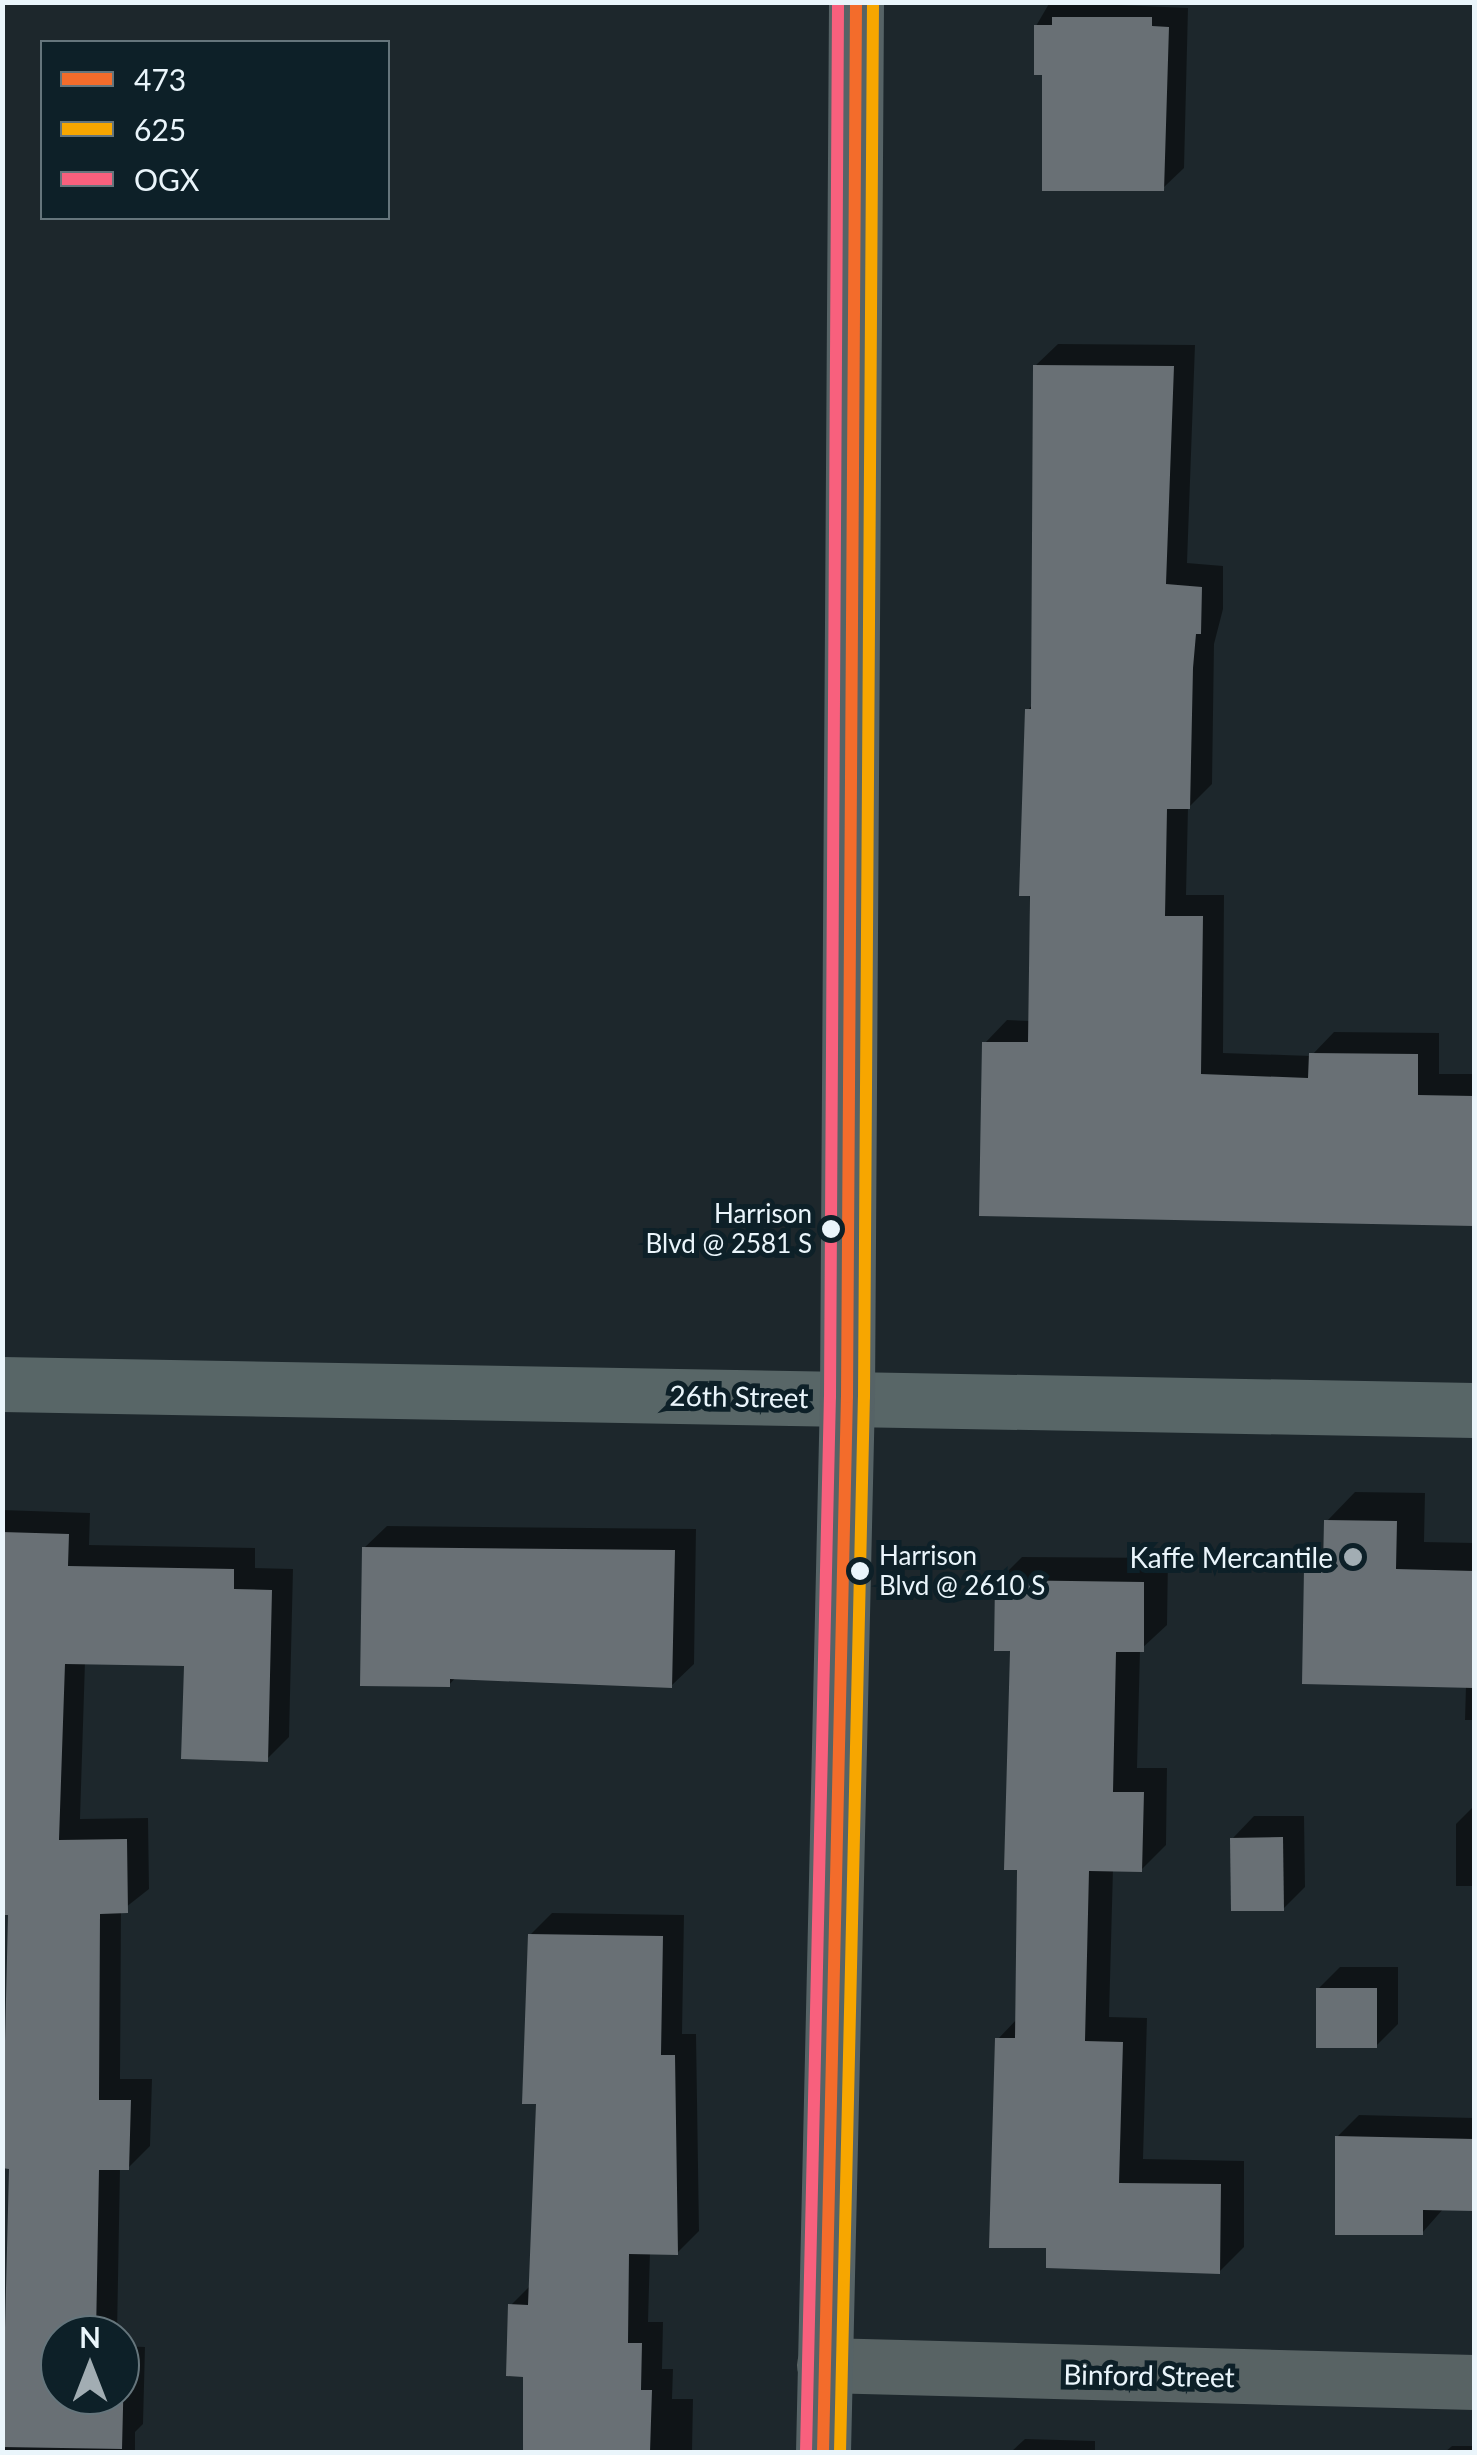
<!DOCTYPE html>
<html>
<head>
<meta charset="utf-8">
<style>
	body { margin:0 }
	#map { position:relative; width:1477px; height:2455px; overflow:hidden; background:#1d272c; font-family:Lato,sans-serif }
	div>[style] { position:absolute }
	.shadow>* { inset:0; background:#0007 }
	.building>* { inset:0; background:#697075 }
	.street>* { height:55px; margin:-27.5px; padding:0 27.5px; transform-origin:27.5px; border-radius:27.5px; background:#586364 }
	.secondary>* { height:55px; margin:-27.5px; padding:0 27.5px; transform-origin:27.5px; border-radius:27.5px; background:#586667 }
	.primary>* { height:55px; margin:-27.5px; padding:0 27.5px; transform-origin:27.5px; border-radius:27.5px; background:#566366 }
	.bus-1>* { height:12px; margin:-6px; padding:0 6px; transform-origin:6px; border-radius:6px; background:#f36c2b }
	.bus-2>* { height:12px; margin:-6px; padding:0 6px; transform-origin:6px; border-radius:6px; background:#f7a600 }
	.bus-3>* { height:12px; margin:-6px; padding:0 6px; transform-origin:6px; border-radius:6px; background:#f8607d }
	.dots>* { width:28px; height:28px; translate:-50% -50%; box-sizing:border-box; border:5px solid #0d2028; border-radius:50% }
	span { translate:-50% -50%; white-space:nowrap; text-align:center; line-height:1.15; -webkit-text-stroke:10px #0d2028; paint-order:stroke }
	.bus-label { font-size:26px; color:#eaf5fb }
	.right { translate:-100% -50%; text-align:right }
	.left { translate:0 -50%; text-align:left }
	.street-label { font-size:28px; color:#eaf5fb }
	.poi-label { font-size:28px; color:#eaf5fb }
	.frame { position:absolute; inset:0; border:5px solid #eaf5fb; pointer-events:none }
	.legend { position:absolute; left:40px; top:40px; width:350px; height:180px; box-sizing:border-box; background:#0d2028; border:2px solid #65757c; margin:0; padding:12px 18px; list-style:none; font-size:30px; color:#eaf5fb }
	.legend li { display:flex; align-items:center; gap:20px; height:50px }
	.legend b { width:50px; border:2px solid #65757c }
	.north { position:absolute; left:40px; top:2315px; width:100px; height:100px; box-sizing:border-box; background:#0d2028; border:2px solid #65757c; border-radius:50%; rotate:0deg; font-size:28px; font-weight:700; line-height:40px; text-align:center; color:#eaf5fb }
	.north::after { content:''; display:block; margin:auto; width:35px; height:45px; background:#a2adb3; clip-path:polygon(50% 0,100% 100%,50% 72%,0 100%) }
</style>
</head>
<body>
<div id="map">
	<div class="shadow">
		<i style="clip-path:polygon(1050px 2px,1188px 8px,1184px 168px,1163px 188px,1045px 72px,1036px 26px)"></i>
		<i style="clip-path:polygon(1058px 344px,1195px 345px,1187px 563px,1223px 566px,1223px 609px,1214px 644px,1212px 784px,1188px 808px,1186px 895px,1224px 895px,1223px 1053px,1311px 1056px,1334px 1032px,1439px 1033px,1439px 1074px,1474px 1074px,1474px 1219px,982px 1213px,985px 1043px,1007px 1020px,1031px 1021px,1028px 710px,1033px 704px,1035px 366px)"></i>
		<i style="clip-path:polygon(1355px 1492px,1425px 1493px,1424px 1542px,1474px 1543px,1474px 1720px,1465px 1720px,1466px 1685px,1307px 1569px,1326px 1550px,1327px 1521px)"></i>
		<i style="clip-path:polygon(2px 1510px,90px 1513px,89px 1545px,255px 1548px,255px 1568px,293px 1569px,289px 1737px,267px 1759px,187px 1664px,85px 1662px,80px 1819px,148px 1818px,149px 1889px,121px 1911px,120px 2079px,152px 2079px,150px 2146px,128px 2168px,120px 2168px,117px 2335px,60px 2335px,60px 2395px,120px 2395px,120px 2346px,145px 2347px,143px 2424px,135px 2432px,135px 2452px,2px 2452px,12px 2166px,2px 2166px,10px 1912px,2px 1912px)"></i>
		<i style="clip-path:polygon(387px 1526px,696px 1529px,694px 1664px,671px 1686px,457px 1676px,449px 1685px,364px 1548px)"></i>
		<i style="clip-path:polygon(1022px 1557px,1168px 1558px,1167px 1625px,1140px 1650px,1137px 1768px,1167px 1768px,1166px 1845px,1141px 1870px,1113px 1869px,1109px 2017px,1147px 2018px,1143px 2159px,1244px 2161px,1244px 2247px,1219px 2272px,1048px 2245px,998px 2039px,1017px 2019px,1020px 1867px,1012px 1649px,998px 1581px)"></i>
		<i style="clip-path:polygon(1474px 1806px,1474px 1886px,1456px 1886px,1456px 1824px)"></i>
		<i style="clip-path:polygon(1254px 1816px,1304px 1816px,1305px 1887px,1283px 1909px,1232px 1839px)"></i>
		<i style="clip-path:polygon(552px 1913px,684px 1915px,682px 2034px,696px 2034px,699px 2231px,677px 2253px,650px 2252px,648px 2322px,663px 2322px,662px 2369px,673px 2369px,672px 2399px,693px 2399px,692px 2452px,525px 2452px,526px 2374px,510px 2306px,532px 2284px,539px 2102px,530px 1935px)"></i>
		<i style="clip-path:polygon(1340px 1967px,1398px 1967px,1398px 2024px,1376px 2046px,1318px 1989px)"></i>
		<i style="clip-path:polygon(1359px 2115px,1474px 2118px,1474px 2209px,1444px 2208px,1422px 2233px,1337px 2137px)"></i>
		<i style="clip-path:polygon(1025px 2439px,1095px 2441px,1095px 2452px,1011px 2452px)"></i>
		<i style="clip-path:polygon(1452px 2446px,1474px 2446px,1474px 2452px,1445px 2452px)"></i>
	</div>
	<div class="building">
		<i style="clip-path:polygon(1052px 17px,1152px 17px,1152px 26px,1169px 27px,1164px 191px,1042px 191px,1042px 75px,1034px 75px,1034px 25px,1052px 25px)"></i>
		<i style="clip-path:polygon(1033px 365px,1174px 366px,1166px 584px,1202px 587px,1201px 634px,1196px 634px,1193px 668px,1190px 809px,1167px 809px,1165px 916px,1203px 916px,1201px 1074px,1308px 1078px,1309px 1053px,1418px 1054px,1418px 1095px,1474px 1096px,1474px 1226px,979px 1216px,982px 1042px,1028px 1042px,1030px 896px,1019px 896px,1025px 709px,1031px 709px)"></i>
		<i style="clip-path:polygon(1324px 1520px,1397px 1521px,1396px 1569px,1474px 1571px,1474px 1688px,1302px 1684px,1304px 1568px,1323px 1568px)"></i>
		<i style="clip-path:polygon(2px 1532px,69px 1534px,68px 1566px,234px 1569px,234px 1589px,272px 1590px,268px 1762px,181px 1759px,184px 1666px,65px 1664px,59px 1840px,127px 1839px,128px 1913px,100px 1914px,99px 2100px,131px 2100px,129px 2170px,99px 2170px,96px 2335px,60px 2335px,60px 2395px,120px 2395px,124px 2368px,122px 2449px,2px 2447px,9px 2169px,2px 2168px,8px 1915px,2px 1915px)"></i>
		<i style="clip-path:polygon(362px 1547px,675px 1550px,672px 1688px,450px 1679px,450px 1687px,360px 1686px)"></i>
		<i style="clip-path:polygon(995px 1580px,1144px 1582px,1144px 1652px,1116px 1652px,1113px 1792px,1144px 1792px,1142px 1872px,1089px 1871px,1085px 2041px,1123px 2042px,1119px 2183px,1221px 2184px,1220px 2274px,1046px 2268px,1046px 2248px,989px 2248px,995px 2038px,1015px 2038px,1017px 1870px,1004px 1870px,1010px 1651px,994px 1651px)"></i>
		<i style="clip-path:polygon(1283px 1837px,1284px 1911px,1231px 1911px,1230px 1838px)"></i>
		<i style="clip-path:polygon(528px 1934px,663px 1936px,661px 2055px,675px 2055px,678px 2255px,629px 2254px,628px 2343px,642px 2343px,641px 2390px,652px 2390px,650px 2452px,523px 2452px,523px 2377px,506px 2376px,508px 2304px,528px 2305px,536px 2104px,522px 2104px)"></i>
		<i style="clip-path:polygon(1316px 1988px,1377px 1988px,1377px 2048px,1316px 2048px)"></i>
		<i style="clip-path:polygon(1335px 2136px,1474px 2139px,1474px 2211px,1423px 2210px,1423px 2235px,1335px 2235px)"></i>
	</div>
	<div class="street">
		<i style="left:824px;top:2365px;width:650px;rotate:1.5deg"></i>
	</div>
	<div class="secondary">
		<i style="left:2px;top:1384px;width:1472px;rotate:1.01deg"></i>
	</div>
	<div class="primary">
		<i style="left:823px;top:2452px;width:1055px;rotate:-88.7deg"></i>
		<i style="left:847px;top:1397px;width:1395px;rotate:-89.63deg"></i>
	</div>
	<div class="bus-1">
		<i style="left:823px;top:2452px;width:1055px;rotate:-88.7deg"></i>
		<i style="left:847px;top:1397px;width:1395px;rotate:-89.63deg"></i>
	</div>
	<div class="bus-2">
		<i style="left:840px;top:2452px;width:1055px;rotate:-88.7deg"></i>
		<i style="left:864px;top:1397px;width:1395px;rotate:-89.63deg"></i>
	</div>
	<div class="bus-3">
		<i style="left:806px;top:2452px;width:1055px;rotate:-88.7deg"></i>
		<i style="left:830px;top:1397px;width:1395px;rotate:-89.67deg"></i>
	</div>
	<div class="dots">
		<i style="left:831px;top:1229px;background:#eaf5fb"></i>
		<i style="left:1353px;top:1557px;background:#a2adb3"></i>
		<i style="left:860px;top:1571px;background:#eaf5fb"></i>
	</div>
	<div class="bus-label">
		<span class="right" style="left:812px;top:1229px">Harrison<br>Blvd @ 2581 S</span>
		<span class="left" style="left:879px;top:1571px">Harrison<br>Blvd @ 2610 S</span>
	</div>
	<div class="street-label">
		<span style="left:739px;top:1396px;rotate:1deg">26th Street</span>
		<span style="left:1149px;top:2375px;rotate:1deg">Binford Street</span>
	</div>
	<div class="poi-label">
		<span class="right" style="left:1333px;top:1557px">Kaffe Mercantile</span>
	</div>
	<div class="frame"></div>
	<ul class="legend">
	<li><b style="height:12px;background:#f36c2b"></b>473</li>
	<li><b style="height:12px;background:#f7a600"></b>625</li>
	<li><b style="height:12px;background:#f8607d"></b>OGX</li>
	</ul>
	<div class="north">N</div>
</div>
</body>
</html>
